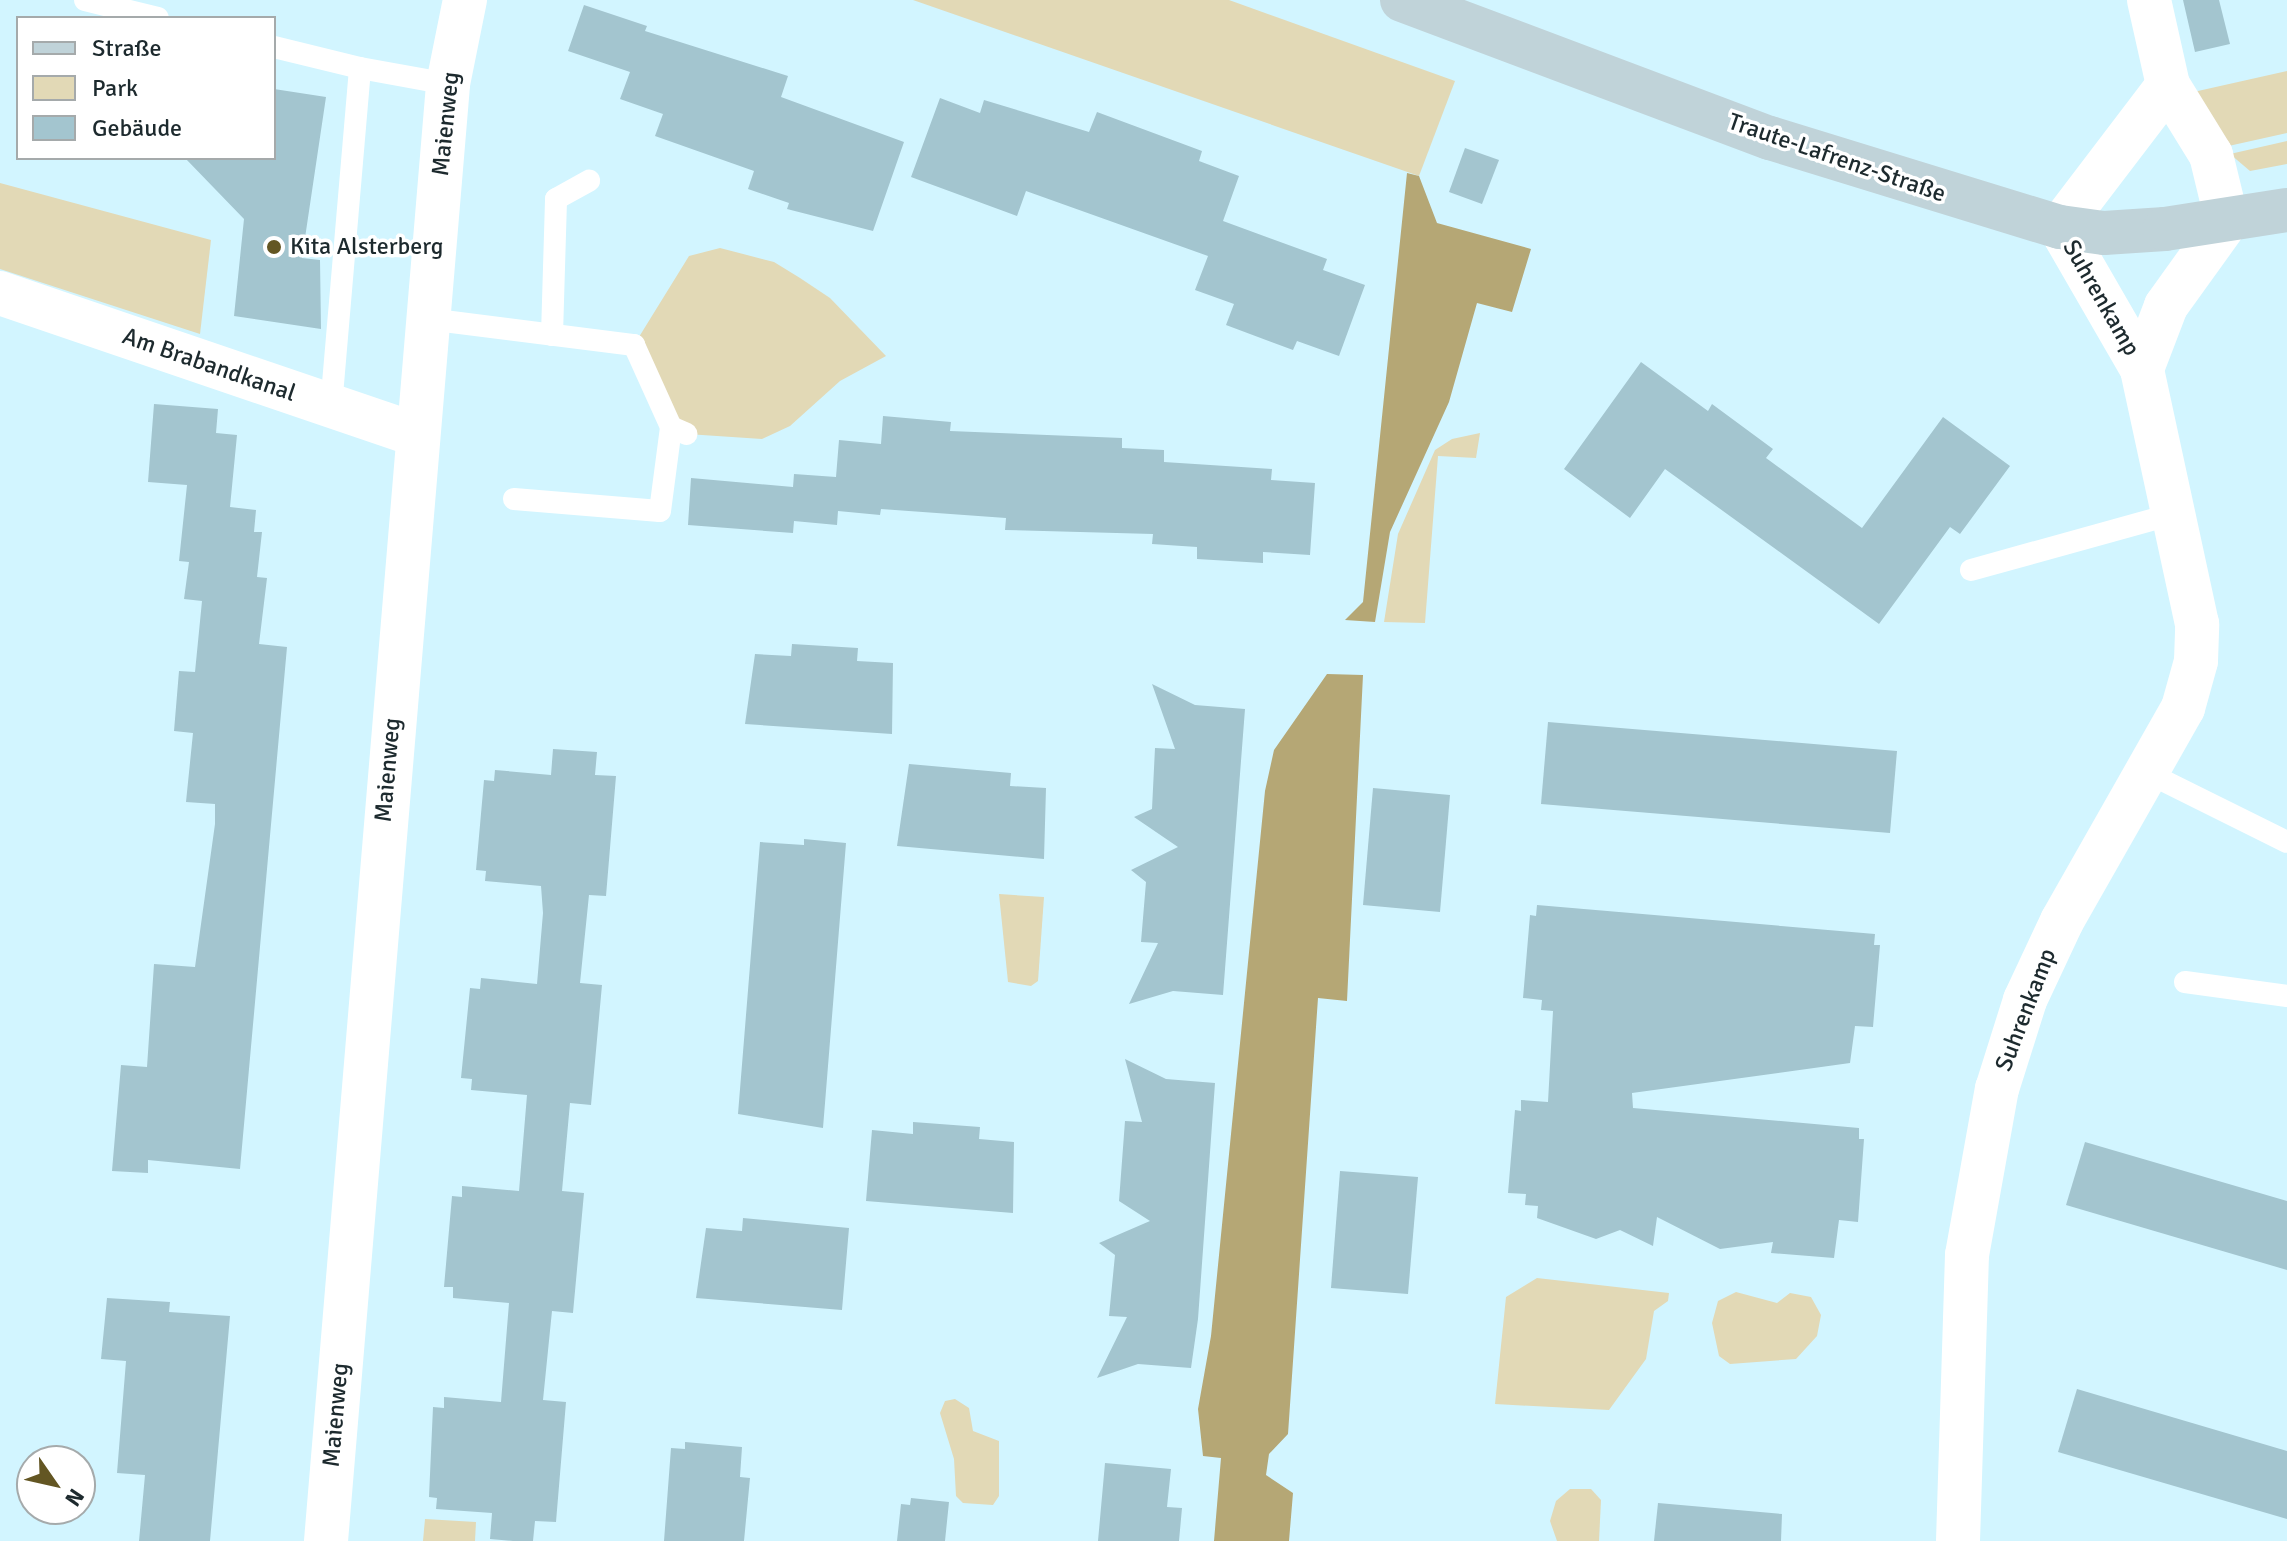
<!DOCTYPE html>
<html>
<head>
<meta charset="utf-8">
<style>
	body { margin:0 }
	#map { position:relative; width:2287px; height:1541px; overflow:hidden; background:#d2f5ff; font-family:Signika,sans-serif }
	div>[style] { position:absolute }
	.green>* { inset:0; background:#e2d9b6 }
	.forest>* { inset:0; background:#b5a775 }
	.building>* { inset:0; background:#a3c5cf }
	.service>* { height:22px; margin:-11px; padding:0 11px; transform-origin:11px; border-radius:11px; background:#fff }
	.minor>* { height:44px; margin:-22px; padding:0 22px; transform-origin:22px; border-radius:22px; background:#fff }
	.tertiary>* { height:44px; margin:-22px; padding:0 22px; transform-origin:22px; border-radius:22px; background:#fff }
	.secondary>* { height:44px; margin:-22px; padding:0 22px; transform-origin:22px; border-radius:22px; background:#c0d3d9 }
	.dots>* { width:22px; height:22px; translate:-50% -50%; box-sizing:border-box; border:4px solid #fff; border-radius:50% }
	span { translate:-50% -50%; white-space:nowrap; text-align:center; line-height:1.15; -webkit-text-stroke:7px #fff; paint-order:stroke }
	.street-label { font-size:24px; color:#1d2a2e }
	.poi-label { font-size:24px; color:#1d2a2e }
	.left { translate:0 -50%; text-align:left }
	.legend { position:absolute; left:16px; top:16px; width:260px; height:144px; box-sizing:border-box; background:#fff; border:2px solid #a5aaab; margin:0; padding:10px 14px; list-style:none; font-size:24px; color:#1d2a2e }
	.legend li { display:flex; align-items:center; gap:16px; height:40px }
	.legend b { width:40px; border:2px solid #a5aaab }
	.north { position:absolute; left:16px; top:1445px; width:80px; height:80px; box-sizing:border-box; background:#fff; border:2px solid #a5aaab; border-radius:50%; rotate:124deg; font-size:22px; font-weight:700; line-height:32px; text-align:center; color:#1d2a2e }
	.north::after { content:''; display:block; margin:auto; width:28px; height:36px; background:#635623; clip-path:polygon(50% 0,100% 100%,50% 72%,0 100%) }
</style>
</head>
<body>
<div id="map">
	<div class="green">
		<i style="clip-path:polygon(913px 0,1229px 0,1455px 81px,1419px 176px)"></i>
		<i style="clip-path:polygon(2287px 71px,2287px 133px,2224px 147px,2189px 93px)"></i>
		<i style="clip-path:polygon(2287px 141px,2287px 164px,2250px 171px,2230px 154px)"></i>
		<i style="clip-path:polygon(0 183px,211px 240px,200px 334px,0 269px)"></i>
		<i style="clip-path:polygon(720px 248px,774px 262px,800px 278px,830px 298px,886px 356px,840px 381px,790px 426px,762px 439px,687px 434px,634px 345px,689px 256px)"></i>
		<i style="clip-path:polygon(1480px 433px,1476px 458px,1438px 456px,1425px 623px,1384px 622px,1398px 534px,1435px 450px,1452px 439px)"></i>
		<i style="clip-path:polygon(999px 894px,1044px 897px,1038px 981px,1031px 986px,1008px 982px)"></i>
		<i style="clip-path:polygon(1537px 1278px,1669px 1293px,1668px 1301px,1654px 1311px,1646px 1359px,1609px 1410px,1495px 1404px,1506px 1297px)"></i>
		<i style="clip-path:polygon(1736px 1292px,1777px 1303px,1790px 1293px,1811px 1297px,1821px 1315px,1817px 1336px,1796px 1359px,1730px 1364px,1719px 1356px,1712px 1323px,1718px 1301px)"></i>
		<i style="clip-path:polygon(955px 1399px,969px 1408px,973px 1431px,999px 1441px,999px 1496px,993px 1505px,963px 1503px,956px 1496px,954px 1459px,940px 1413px,945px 1401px)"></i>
		<i style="clip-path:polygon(1570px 1489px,1591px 1489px,1601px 1500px,1599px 1541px,1557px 1541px,1550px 1521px,1556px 1501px)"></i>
		<i style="clip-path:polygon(425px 1519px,476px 1522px,475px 1541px,423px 1541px)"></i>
	</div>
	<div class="forest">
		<i style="clip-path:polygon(1407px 173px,1419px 176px,1437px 223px,1531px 249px,1512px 312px,1477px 303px,1449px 402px,1390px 532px,1375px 622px,1345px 620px,1363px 602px)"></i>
		<i style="clip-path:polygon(1327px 674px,1363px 675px,1347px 1001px,1318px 998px,1288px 1434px,1269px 1454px,1266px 1475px,1293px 1493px,1289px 1541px,1214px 1541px,1221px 1458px,1203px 1456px,1198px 1409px,1211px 1336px,1265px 791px,1274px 750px)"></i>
	</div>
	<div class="building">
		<i style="clip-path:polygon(2183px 0,2219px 0,2230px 44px,2195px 52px)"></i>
		<i style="clip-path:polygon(584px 5px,647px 26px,645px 31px,788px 76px,781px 97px,904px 142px,873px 231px,787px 209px,789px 203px,748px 189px,754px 171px,655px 136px,663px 114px,620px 99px,630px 72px,568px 51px)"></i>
		<i style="clip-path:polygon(274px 89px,326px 97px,302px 258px,320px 260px,321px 329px,234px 316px,244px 219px,185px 158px,274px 158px)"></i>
		<i style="clip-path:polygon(940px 98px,980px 113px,984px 100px,1089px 132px,1097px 112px,1202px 151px,1199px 161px,1239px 176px,1223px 221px,1327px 259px,1323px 270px,1365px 285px,1339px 356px,1297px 341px,1293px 350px,1226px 325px,1234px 304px,1195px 290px,1208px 256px,1026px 191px,1017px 216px,911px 177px)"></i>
		<i style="clip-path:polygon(1465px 148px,1499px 160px,1482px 204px,1449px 192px)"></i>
		<i style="clip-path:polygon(1641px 362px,1708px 411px,1712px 404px,1773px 449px,1766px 458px,1862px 528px,1943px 417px,2010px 466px,1960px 534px,1950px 527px,1879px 624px,1665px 469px,1630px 518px,1564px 469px)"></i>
		<i style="clip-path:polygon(154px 404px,218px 409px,216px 433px,237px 435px,230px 507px,256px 510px,254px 532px,262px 532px,257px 577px,267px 578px,259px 644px,287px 647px,240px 1169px,148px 1160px,148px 1173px,112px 1171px,121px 1065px,147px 1067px,154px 964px,195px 967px,215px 824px,215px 804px,186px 802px,193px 733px,174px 731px,179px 671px,195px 672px,202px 601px,184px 599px,189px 562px,179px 561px,187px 485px,148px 482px)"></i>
		<i style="clip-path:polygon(883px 416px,951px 422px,950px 431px,1122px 438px,1122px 448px,1164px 450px,1164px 462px,1272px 469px,1271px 480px,1315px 483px,1310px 555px,1263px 552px,1263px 563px,1197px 559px,1197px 547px,1152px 544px,1153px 534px,1005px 530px,1006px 518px,881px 509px,880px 515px,838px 511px,837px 525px,794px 521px,793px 533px,688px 525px,691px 478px,793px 487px,794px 474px,836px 477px,839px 440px,881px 444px)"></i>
		<i style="clip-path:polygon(792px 644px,858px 648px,857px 661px,893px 663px,892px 734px,745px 724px,755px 654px,791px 656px)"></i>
		<i style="clip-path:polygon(1152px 684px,1195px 705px,1245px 709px,1223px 995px,1173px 991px,1129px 1004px,1158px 943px,1141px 942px,1146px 882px,1131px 870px,1178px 847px,1134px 817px,1152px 809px,1155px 748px,1175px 749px)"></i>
		<i style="clip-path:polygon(1548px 722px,1897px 751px,1890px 833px,1541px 804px)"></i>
		<i style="clip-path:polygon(553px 749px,597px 752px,595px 775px,616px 776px,606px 896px,589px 895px,580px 983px,602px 985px,591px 1105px,570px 1103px,562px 1191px,584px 1193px,573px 1313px,552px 1311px,543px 1400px,566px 1402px,556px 1522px,535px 1521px,533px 1541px,513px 1541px,490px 1539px,492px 1513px,436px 1509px,437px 1498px,429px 1497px,433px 1407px,444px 1408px,444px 1397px,501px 1402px,509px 1303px,453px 1298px,453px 1287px,444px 1287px,452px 1196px,462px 1197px,462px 1186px,519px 1191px,527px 1095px,471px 1090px,472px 1079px,461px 1078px,470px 988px,480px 989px,481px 978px,537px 984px,543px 913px,541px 886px,485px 881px,486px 871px,476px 870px,484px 780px,494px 781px,495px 770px,551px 775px)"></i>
		<i style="clip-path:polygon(909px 764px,1011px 773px,1010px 786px,1046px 788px,1044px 859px,897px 846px)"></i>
		<i style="clip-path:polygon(1373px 788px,1450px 795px,1440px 912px,1363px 905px)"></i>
		<i style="clip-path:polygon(804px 839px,846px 843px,823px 1128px,738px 1114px,760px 842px,804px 845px)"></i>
		<i style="clip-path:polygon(1537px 905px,1875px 934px,1874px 945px,1880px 945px,1873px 1027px,1855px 1026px,1850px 1063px,1632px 1093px,1633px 1108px,1859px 1128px,1859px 1139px,1864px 1139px,1858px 1222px,1839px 1220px,1834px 1258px,1771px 1253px,1773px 1242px,1720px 1249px,1657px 1217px,1653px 1246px,1620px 1230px,1596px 1239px,1537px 1218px,1538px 1206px,1525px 1205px,1526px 1194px,1508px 1193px,1515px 1110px,1521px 1111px,1521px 1100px,1548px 1102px,1553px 1011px,1541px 1010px,1542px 1000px,1523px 998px,1530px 915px,1536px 916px)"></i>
		<i style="clip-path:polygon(1125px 1059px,1166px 1079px,1215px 1083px,1198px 1319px,1191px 1368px,1138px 1364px,1097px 1378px,1127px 1317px,1109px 1316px,1115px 1255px,1099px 1243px,1150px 1221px,1119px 1201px,1125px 1121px,1142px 1122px)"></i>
		<i style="clip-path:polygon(913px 1122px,980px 1127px,979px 1139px,1014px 1142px,1013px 1213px,866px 1201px,872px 1130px,913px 1134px)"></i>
		<i style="clip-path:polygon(2085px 1142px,2287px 1201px,2287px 1270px,2066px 1205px)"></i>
		<i style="clip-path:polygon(1340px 1171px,1418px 1177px,1408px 1294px,1331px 1288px)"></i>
		<i style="clip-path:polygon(743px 1218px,849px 1228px,842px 1310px,696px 1298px,706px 1228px,742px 1231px)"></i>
		<i style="clip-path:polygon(107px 1298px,170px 1302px,169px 1312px,230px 1316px,210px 1541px,139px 1541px,145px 1475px,117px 1473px,126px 1361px,101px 1359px)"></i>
		<i style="clip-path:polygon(2077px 1389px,2287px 1451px,2287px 1519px,2058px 1452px)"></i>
		<i style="clip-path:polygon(685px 1442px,742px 1447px,740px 1477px,750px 1478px,744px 1541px,664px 1541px,671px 1448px,685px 1449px)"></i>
		<i style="clip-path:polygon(1105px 1463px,1171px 1469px,1167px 1507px,1182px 1508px,1179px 1541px,1098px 1541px)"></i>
		<i style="clip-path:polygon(911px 1498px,949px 1502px,945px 1541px,897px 1541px,901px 1504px,910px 1505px)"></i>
		<i style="clip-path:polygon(1658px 1503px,1782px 1514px,1781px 1541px,1654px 1541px)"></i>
	</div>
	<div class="service">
		<i style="left:85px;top:0;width:75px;rotate:13.9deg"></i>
		<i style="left:274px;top:47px;width:89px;rotate:13.7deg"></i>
		<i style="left:428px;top:319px;width:208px;rotate:7.2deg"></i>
		<i style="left:634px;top:345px;width:90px;rotate:65.7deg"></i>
		<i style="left:671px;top:427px;width:17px;rotate:24deg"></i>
		<i style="left:552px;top:335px;width:136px;rotate:-88.3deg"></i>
		<i style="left:556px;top:199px;width:38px;rotate:-29deg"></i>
		<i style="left:331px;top:407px;width:340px;rotate:-85.1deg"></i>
		<i style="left:360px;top:68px;width:89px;rotate:10.3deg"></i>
		<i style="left:514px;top:499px;width:146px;rotate:4.7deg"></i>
		<i style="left:660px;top:511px;width:85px;rotate:-82.5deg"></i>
		<i style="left:1971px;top:570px;width:210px;rotate:-15.5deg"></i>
		<i style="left:2146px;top:772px;width:157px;rotate:26.4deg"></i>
		<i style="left:2185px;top:982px;width:103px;rotate:7.8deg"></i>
	</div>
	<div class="minor">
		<i style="left:0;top:293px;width:441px;rotate:18.8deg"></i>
		<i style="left:2142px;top:369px;width:67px;rotate:-69.1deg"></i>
		<i style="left:2166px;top:306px;width:105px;rotate:-54.3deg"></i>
		<i style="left:2227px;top:221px;width:68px;rotate:-103.6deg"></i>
		<i style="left:2211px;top:155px;width:82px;rotate:-121.6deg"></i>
		<i style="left:2168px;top:85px;width:87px;rotate:-102.6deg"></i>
		<i style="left:1958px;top:1541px;width:286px;rotate:-88.2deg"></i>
		<i style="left:1967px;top:1255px;width:169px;rotate:-79.8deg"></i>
		<i style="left:1997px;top:1089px;width:93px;rotate:-72.5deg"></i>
		<i style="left:2025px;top:1000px;width:87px;rotate:-64.9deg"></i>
		<i style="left:2062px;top:921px;width:245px;rotate:-60.4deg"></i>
		<i style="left:2183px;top:708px;width:49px;rotate:-74.5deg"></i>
		<i style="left:2196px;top:661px;width:37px;rotate:-88deg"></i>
		<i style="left:2197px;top:624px;width:261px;rotate:-102.2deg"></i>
		<i style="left:2142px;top:369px;width:164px;rotate:-120deg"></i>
		<i style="left:2060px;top:227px;width:178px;rotate:-52.7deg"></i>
	</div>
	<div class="tertiary">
		<i style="left:326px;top:1541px;width:1462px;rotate:-85.21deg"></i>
		<i style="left:448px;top:84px;width:86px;rotate:-78.6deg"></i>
	</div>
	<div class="secondary">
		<i style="left:1402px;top:0;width:393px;rotate:20.6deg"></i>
		<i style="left:1770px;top:138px;width:303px;rotate:17.1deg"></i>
		<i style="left:2060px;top:227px;width:44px;rotate:7.8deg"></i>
		<i style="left:2104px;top:233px;width:61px;rotate:-3.8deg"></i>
		<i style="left:2165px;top:229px;width:123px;rotate:-8.9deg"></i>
	</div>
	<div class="dots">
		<i style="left:274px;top:247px;background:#635623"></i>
	</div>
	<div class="street-label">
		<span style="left:446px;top:124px;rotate:-84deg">Maienweg</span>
		<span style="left:1837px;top:158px;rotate:19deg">Traute-Lafrenz-Straße</span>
		<span style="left:2101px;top:298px;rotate:60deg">Suhrenkamp</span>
		<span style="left:209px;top:365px;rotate:19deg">Am Brabandkanal</span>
		<span style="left:388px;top:770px;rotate:-85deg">Maienweg</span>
		<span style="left:2026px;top:1010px;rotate:-69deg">Suhrenkamp</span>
		<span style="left:336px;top:1415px;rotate:-85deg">Maienweg</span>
	</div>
	<div class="poi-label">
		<span class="left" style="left:290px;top:247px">Kita Alsterberg</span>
	</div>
	<ul class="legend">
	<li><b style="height:10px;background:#c0d3d9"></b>Straße</li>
	<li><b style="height:22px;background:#e2d9b6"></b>Park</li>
	<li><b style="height:22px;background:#a3c5cf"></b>Gebäude</li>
	</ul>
	<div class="north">N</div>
</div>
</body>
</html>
